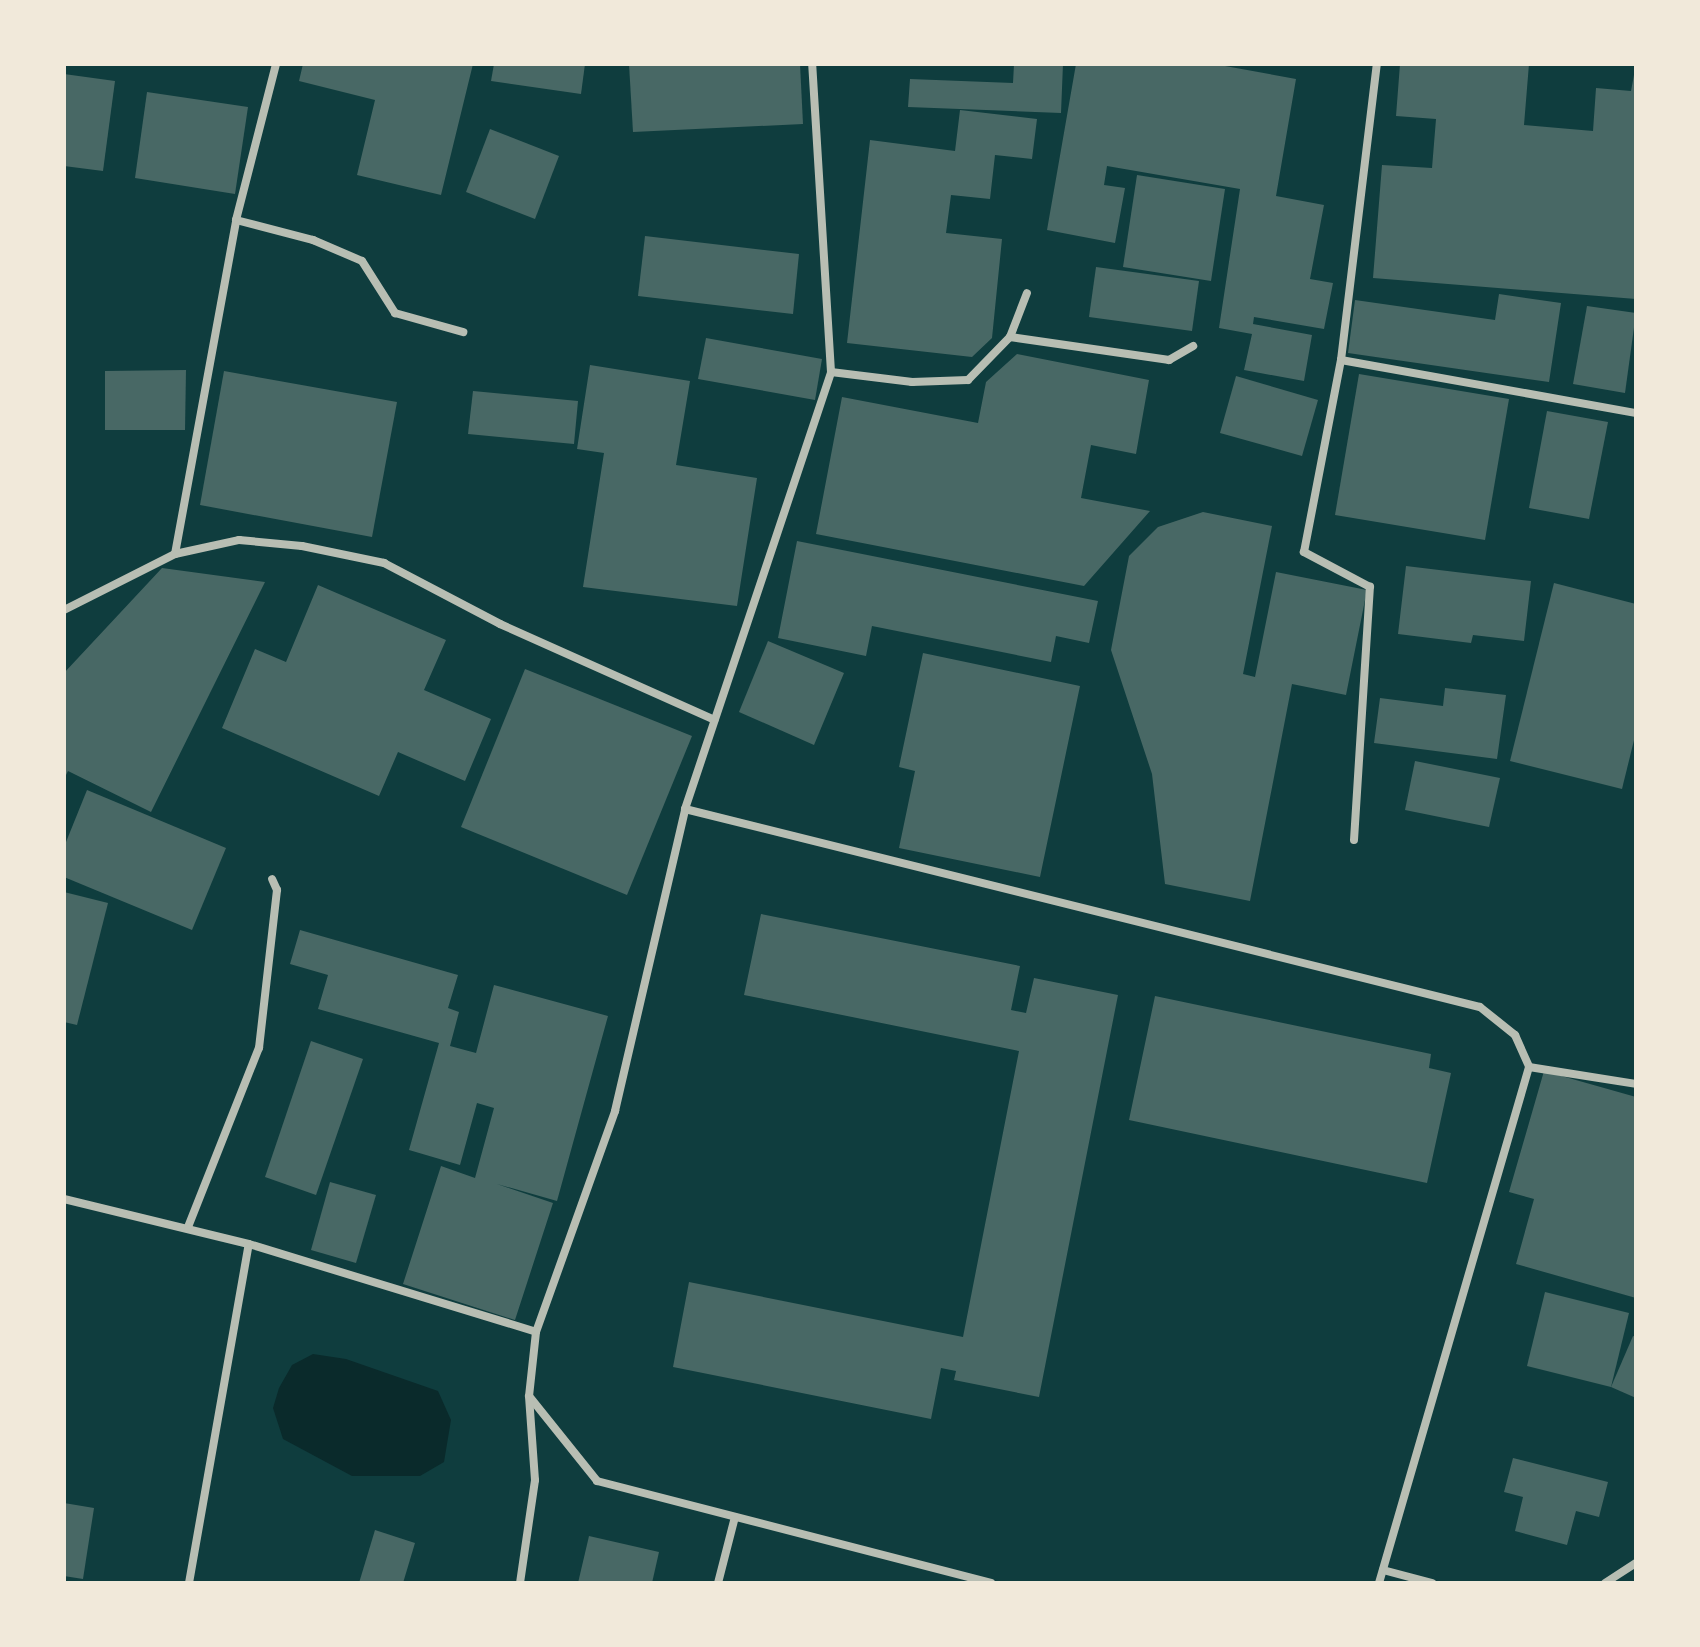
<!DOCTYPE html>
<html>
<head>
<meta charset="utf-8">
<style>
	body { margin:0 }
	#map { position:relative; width:1700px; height:1647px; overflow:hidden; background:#0f3d3e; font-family:Inter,sans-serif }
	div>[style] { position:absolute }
	.water>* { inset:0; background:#0a2a2b }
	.building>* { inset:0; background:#486865 }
	.minor>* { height:8px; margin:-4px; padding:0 4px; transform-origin:4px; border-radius:4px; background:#b8beb3 }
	span { translate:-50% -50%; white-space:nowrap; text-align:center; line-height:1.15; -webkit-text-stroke:6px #f1e9da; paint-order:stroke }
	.frame { position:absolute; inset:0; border:66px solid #f1e9da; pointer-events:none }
</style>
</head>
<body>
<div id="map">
	<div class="water">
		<i style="clip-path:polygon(313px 1354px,346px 1359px,438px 1391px,451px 1420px,444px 1462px,420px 1476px,352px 1476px,283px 1439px,273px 1408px,279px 1388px,292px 1365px)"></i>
	</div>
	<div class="building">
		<i style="clip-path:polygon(303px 64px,473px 64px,441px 195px,357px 175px,375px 100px,299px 81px)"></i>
		<i style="clip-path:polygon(494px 64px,585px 64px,581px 94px,491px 81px)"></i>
		<i style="clip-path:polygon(629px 64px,800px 64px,803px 124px,633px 132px)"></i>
		<i style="clip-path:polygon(1014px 64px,1063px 64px,1061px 113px,908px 107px,910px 79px,1013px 83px)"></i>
		<i style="clip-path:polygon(1076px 64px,1214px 64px,1296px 79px,1276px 196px,1324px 205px,1310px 279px,1333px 283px,1324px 329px,1254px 317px,1253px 324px,1312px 335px,1304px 381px,1244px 370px,1252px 334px,1219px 328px,1240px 189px,1107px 166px,1104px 185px,1125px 188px,1115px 243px,1047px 230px)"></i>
		<i style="clip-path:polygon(1400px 64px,1529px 64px,1524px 125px,1593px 131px,1596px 88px,1631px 91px,1636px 64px,1636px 299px,1373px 278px,1382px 165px,1432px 168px,1436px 119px,1396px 116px)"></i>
		<i style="clip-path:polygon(64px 74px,115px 81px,103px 171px,64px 166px)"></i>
		<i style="clip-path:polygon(147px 92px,248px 107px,235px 194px,135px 178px)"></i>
		<i style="clip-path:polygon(960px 110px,1037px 119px,1032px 159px,995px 155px,990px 199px,951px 195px,946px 233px,1002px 239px,992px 338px,972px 357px,847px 343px,870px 140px,955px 151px)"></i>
		<i style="clip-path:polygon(490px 129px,559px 156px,535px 219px,466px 192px)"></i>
		<i style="clip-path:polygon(1137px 175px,1225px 189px,1211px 281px,1123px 267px)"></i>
		<i style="clip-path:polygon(645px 236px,799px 254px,793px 314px,638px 296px)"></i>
		<i style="clip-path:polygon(1096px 267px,1199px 281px,1192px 331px,1089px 317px)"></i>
		<i style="clip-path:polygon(1499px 294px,1561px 303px,1549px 382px,1348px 353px,1355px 300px,1495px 320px)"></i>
		<i style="clip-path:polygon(1587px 306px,1636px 313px,1625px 393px,1573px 384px)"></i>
		<i style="clip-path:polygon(706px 338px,822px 359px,815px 400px,698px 379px)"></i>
		<i style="clip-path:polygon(1017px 354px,1149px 380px,1136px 454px,1091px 445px,1081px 498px,1150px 511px,1084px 586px,816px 534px,842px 397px,978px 423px,986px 382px)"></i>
		<i style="clip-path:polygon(590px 365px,690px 381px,676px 465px,757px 478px,737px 606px,583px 587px,604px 453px,577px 449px)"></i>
		<i style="clip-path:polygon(186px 370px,185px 430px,105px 430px,105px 371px)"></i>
		<i style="clip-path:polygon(224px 371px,397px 402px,372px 537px,200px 505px)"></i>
		<i style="clip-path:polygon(1359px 374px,1509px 399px,1485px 540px,1335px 515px)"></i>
		<i style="clip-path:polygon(1236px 376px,1318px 400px,1302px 456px,1220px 433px)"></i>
		<i style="clip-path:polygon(473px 391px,578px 401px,574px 444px,468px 434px)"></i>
		<i style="clip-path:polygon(1547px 411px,1608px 422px,1589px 519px,1529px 508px)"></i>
		<i style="clip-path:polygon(1203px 512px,1272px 526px,1243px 674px,1255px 677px,1276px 572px,1367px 590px,1346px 695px,1292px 684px,1250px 901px,1165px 884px,1152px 774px,1111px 650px,1129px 556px,1158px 527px)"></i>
		<i style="clip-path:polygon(797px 541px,1098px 601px,1089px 643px,1056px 636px,1051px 662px,872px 626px,866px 656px,778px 638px)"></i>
		<i style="clip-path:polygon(1406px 566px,1531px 581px,1524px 641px,1473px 635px,1471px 643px,1398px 634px)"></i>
		<i style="clip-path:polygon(162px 568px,265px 582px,151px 812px,68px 771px,64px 779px,64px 673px)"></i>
		<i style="clip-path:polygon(1554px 583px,1636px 604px,1636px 732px,1622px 789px,1510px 761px)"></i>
		<i style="clip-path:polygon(318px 585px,446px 640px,424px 690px,491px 719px,465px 781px,398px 752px,379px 796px,222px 728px,255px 649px,286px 662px)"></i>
		<i style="clip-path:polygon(768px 641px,844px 673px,814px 745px,739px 712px)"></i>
		<i style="clip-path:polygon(923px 653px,1080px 686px,1040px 877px,899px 848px,915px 771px,899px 767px)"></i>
		<i style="clip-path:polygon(525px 669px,692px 736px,627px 895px,461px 827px)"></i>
		<i style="clip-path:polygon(1445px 688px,1506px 695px,1497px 759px,1374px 743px,1380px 698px,1443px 706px)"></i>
		<i style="clip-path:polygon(1415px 761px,1500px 778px,1489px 827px,1405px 810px)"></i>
		<i style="clip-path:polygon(87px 790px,226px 848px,192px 930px,64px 877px,64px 847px)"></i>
		<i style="clip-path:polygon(64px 892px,108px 903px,77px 1025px,64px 1022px)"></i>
		<i style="clip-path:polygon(761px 914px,1020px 966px,1011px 1010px,1026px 1013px,1034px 978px,1118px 995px,1039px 1397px,954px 1380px,956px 1371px,941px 1368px,931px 1419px,673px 1367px,689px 1282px,963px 1337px,1019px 1051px,744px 995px)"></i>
		<i style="clip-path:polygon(300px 930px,458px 975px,448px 1008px,459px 1012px,450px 1046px,476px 1053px,494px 985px,608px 1016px,557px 1201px,497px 1184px,553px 1203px,515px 1320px,403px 1284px,441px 1166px,475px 1178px,494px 1108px,477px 1103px,460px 1165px,409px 1150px,439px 1043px,318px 1009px,328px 975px,290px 964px)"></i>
		<i style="clip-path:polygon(1155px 996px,1431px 1054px,1429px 1068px,1451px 1073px,1427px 1183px,1129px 1120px)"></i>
		<i style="clip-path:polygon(311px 1041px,363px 1059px,316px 1195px,265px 1177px)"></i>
		<i style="clip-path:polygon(1544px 1071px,1636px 1097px,1636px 1298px,1516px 1264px,1534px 1199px,1509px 1192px)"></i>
		<i style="clip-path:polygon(330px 1182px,376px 1195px,356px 1263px,311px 1250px)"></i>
		<i style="clip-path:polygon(1545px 1292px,1629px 1313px,1611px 1387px,1527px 1366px)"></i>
		<i style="clip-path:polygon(1633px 1336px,1636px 1337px,1636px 1398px,1611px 1387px)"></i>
		<i style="clip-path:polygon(1513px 1458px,1608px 1482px,1599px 1517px,1576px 1511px,1567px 1545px,1515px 1531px,1523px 1497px,1504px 1492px)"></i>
		<i style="clip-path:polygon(64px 1503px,94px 1508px,83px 1579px,64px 1576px)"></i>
		<i style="clip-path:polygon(375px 1530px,415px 1543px,403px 1583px,359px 1583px)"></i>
		<i style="clip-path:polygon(589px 1536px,659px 1552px,652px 1583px,578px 1583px)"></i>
	</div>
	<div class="minor">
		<i style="left:236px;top:220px;width:80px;rotate:14.6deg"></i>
		<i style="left:313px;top:240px;width:53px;rotate:23.2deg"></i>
		<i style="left:362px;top:261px;width:62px;rotate:57.6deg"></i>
		<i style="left:395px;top:313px;width:71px;rotate:15.6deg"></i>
		<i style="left:1010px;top:337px;width:161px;rotate:8.2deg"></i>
		<i style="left:1169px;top:360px;width:28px;rotate:-30deg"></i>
		<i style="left:1341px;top:360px;width:300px;rotate:10.2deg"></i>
		<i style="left:831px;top:372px;width:82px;rotate:7deg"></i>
		<i style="left:912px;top:382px;width:56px;rotate:-2deg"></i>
		<i style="left:968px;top:380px;width:60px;rotate:-45.7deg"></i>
		<i style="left:1010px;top:337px;width:47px;rotate:-68.9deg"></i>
		<i style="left:175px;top:554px;width:340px;rotate:-79.6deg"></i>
		<i style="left:236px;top:220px;width:161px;rotate:-75.6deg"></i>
		<i style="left:64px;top:610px;width:124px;rotate:-26.8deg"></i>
		<i style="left:175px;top:554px;width:66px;rotate:-12.3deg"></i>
		<i style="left:239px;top:540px;width:63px;rotate:5.4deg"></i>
		<i style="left:302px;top:546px;width:84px;rotate:11.7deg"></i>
		<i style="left:384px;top:563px;width:131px;rotate:27.7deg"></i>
		<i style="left:500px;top:624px;width:235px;rotate:24.1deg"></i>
		<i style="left:685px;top:809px;width:819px;rotate:13.99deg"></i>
		<i style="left:1480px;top:1007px;width:45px;rotate:38.7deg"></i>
		<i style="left:1515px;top:1035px;width:35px;rotate:66deg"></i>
		<i style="left:1529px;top:1067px;width:537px;rotate:106.21deg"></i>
		<i style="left:1354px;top:840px;width:254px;rotate:-86.4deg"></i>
		<i style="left:1370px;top:587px;width:75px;rotate:-152.1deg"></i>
		<i style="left:1304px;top:552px;width:196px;rotate:-79.1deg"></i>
		<i style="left:1341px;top:360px;width:298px;rotate:-83.1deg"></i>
		<i style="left:1529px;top:1067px;width:108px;rotate:9deg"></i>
		<i style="left:64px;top:1199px;width:190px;rotate:13.7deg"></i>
		<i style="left:249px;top:1244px;width:300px;rotate:17deg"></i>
		<i style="left:536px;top:1332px;width:64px;rotate:96.2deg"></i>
		<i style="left:529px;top:1396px;width:109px;rotate:51.3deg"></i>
		<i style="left:597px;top:1481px;width:407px;rotate:14.5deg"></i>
		<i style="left:188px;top:1227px;width:193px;rotate:-68.4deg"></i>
		<i style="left:259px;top:1048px;width:159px;rotate:-83.5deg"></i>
		<i style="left:277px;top:890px;width:12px;rotate:-114deg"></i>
		<i style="left:536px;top:1332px;width:235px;rotate:-70.3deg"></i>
		<i style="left:615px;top:1111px;width:310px;rotate:-76.9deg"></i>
		<i style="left:685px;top:809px;width:461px;rotate:-71.5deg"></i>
		<i style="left:831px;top:372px;width:309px;rotate:-93.5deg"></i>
		<i style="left:1383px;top:1570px;width:51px;rotate:14.9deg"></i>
		<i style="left:189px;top:1583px;width:344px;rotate:-80deg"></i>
		<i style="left:520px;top:1583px;width:104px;rotate:-81.7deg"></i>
		<i style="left:535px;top:1480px;width:83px;rotate:-94.1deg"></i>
		<i style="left:718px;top:1583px;width:68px;rotate:-75.6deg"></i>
		<i style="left:1605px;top:1583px;width:37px;rotate:-33deg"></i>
	</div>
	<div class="frame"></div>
</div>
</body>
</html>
